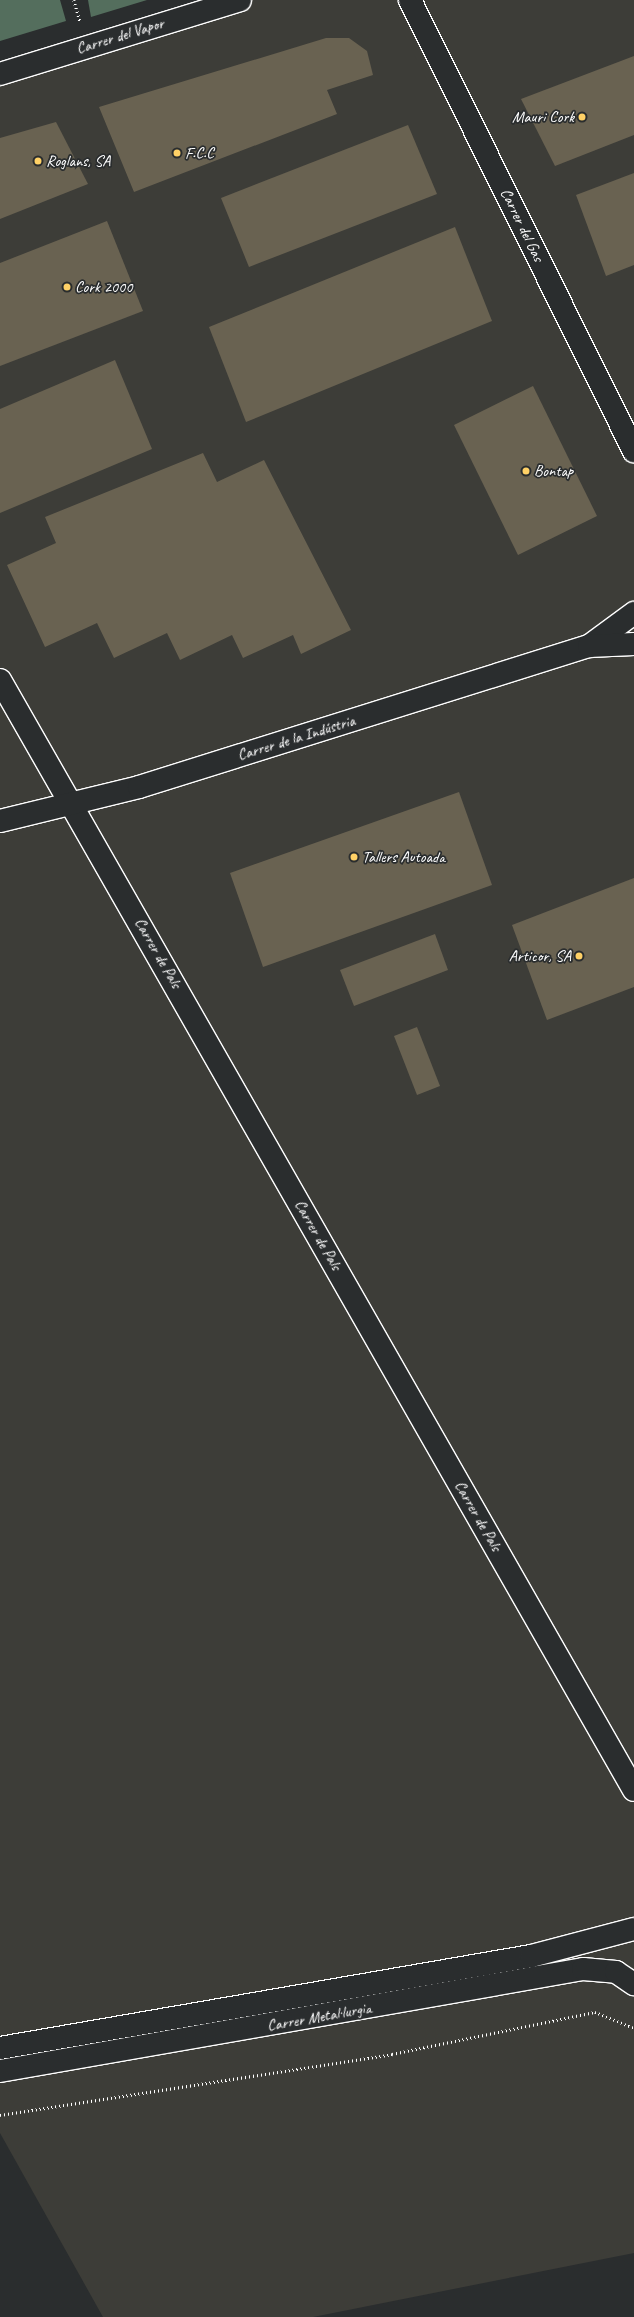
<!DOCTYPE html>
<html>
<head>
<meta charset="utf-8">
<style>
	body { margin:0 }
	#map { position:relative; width:634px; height:2317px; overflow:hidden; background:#2a2d2e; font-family:Caveat,sans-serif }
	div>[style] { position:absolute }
	.built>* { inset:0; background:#3d3d38 }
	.green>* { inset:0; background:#546e5d }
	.building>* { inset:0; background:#696251 }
	.path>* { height:2.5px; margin-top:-1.25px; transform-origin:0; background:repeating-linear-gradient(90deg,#fff 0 1px,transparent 0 4px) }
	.roads { filter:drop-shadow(1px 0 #fff) drop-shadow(-1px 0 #fff) drop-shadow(0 1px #fff) drop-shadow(0 -1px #fff) }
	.street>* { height:22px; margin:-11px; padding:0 11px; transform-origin:11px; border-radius:11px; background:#2a2d2e }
	.secondary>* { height:22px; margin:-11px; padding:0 11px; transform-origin:11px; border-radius:11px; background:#2a2d2e }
	.dots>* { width:11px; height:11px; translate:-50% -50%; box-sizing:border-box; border:2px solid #2a2d2e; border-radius:50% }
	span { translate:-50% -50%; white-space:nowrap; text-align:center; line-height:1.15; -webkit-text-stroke:3.5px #2a2d2e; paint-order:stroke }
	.street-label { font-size:16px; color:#fff }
	.poi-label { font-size:16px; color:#fff }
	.right { translate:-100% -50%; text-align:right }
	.left { translate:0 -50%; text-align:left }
</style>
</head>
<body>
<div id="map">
	<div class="built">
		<i style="clip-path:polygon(240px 0,634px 0,634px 2253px,313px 2317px,103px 2317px,0 2133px,0 74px)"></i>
	</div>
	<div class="green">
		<i style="clip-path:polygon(0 0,60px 0,66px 21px,0 41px)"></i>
		<i style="clip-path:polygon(88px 0,147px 0,91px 17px)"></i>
	</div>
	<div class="building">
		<i style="clip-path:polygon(326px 38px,349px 38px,367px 51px,373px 75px,327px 90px,337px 114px,134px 192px,99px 107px)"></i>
		<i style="clip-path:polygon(634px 56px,634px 135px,555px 166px,521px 99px)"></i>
		<i style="clip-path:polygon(56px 122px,88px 184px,0 219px,0 138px)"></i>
		<i style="clip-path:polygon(408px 125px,437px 194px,249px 267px,221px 198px)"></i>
		<i style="clip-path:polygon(634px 173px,634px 265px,606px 276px,576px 195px)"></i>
		<i style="clip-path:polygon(107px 221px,143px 311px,0 366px,0 263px)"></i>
		<i style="clip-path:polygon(455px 227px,492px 321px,246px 422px,209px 327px)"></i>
		<i style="clip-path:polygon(115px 360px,152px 449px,0 513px,0 409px)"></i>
		<i style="clip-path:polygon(533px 386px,597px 516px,518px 555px,454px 425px)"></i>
		<i style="clip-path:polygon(203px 453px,217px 482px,264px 460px,351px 630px,301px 654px,293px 635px,243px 658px,232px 635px,180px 660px,167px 633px,114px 658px,97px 623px,45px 647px,7px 565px,56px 543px,45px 517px)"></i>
		<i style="clip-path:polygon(459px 792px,492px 885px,263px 967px,230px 873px)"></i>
		<i style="clip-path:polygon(634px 878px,634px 987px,547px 1020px,512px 925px)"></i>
		<i style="clip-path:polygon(435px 934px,448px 970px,354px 1006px,340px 970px)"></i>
		<i style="clip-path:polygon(417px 1027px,440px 1086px,417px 1095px,394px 1036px)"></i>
	</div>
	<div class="path">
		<i style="left:74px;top:0;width:22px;rotate:74deg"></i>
		<i style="left:0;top:2115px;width:397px;rotate:-8.8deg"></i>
		<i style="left:392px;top:2054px;width:207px;rotate:-11.7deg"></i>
		<i style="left:595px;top:2012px;width:42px;rotate:22.3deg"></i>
	</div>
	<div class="roads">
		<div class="street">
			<i style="left:410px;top:0;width:504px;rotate:63.59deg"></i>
			<i style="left:0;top:74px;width:251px;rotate:-17.1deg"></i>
			<i style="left:589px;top:646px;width:56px;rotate:-36.3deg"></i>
			<i style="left:0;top:680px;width:1278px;rotate:60.27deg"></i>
			<i style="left:0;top:821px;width:143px;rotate:-13.7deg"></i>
			<i style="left:139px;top:787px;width:472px;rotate:-17.4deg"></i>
			<i style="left:589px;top:646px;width:45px;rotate:-2.5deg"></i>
		</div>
		<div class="secondary">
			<i style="left:0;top:2048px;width:539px;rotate:-9.83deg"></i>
			<i style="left:531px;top:1956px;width:106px;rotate:-14.7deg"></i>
			<i style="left:0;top:2071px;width:592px;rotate:-9.92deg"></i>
			<i style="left:583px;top:1969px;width:33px;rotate:5deg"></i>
			<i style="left:616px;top:1972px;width:22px;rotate:34deg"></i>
		</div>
	</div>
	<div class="dots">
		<i style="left:582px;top:117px;background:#ffd166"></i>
		<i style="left:177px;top:153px;background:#ffd166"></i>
		<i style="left:38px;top:161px;background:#ffd166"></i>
		<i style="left:67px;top:287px;background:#ffd166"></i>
		<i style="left:526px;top:471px;background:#ffd166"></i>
		<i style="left:354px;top:857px;background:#ffd166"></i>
		<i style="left:579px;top:956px;background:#ffd166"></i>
	</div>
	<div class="street-label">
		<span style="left:120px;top:36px;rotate:-17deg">Carrer del Vapor</span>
		<span style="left:522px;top:225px;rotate:64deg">Carrer del Gas</span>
		<span style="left:296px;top:738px;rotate:-17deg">Carrer de la Indústria</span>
		<span style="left:158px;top:953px;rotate:60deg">Carrer de Pals</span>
		<span style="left:318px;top:1235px;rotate:60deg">Carrer de Pals</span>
		<span style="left:478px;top:1516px;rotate:60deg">Carrer de Pals</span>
		<span style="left:319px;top:2017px;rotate:-10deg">Carrer Metal·lurgia</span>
	</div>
	<div class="poi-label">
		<span class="right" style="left:574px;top:117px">Mauri Cork</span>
		<span class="left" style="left:185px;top:153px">F.C.C</span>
		<span class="left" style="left:46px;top:161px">Roglans, SA</span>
		<span class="left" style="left:75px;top:287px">Cork 2000</span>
		<span class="left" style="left:534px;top:471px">Bontap</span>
		<span class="left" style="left:362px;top:857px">Tallers Autoada</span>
		<span class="right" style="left:571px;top:956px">Articor, SA</span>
	</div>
</div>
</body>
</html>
